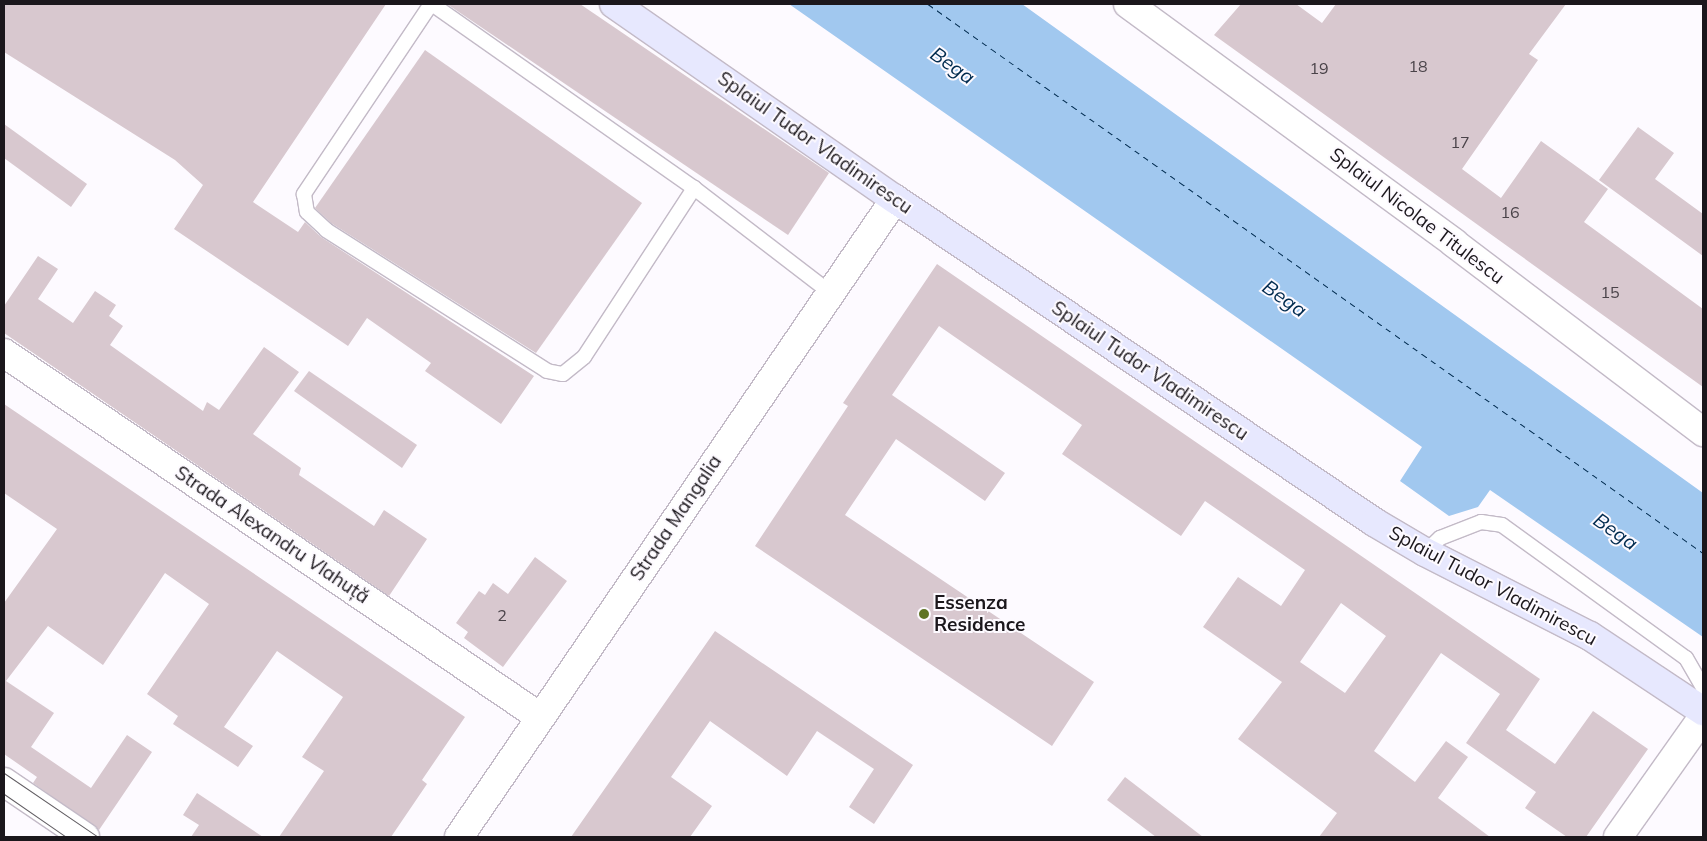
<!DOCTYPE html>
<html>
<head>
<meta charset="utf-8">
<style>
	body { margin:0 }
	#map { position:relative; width:1707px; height:841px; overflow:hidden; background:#fdfaff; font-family:Mulish,sans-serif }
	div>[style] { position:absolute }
	.water>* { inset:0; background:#a1c8ef }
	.ferry>* { height:1px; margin-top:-0.5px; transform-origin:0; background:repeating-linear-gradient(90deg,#002b4f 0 6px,transparent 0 11px) }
	.building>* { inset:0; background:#d8c8cf }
	.roads { filter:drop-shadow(1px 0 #c3bac7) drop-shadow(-1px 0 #c3bac7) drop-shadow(0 1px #c3bac7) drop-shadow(0 -1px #c3bac7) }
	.lane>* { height:14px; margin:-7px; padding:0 7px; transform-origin:7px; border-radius:7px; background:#fff }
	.street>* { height:28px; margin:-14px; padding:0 14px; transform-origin:14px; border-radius:14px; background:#fff }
	.secondary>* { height:28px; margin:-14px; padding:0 14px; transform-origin:14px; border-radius:14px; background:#e7e8fe }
	.tram>* { height:1px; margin:-0.5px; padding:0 0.5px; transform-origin:0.5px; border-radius:0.5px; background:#625e63 }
	.dots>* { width:14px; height:14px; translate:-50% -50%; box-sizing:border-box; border:2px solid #fdfaff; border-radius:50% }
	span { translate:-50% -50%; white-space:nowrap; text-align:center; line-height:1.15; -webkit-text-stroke:4px #fdfaff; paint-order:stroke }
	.number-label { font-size:16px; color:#4a4349 }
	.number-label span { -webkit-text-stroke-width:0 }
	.street-label { font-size:19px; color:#1b171c }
	.poi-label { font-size:19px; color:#1b171c; font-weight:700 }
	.left { translate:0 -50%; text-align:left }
	.water-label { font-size:20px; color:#002b4f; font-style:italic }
	.frame { position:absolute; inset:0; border:5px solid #1b171c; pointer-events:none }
</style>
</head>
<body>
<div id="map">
	<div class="water">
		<i style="clip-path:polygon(789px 4px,1022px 4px,1703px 493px,1703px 637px,1490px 490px,1478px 507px,1449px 516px,1400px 481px,1422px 447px)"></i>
	</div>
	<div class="ferry">
		<i style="left:928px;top:4px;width:950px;rotate:35.31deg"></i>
	</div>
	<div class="building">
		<i style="clip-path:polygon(4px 4px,386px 4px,253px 202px,298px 232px,305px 222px,321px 237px,534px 376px,501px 424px,425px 371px,431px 363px,367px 318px,348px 346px,174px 229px,203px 185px,175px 160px,4px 52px)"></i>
		<i style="clip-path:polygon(447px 4px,580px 4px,829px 173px,788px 235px)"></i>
		<i style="clip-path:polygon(1241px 4px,1296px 4px,1322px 23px,1336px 4px,1566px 4px,1529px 54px,1538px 60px,1462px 169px,1501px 198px,1541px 141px,1608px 189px,1584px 222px,1703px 309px,1703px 387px,1214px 35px)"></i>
		<i style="clip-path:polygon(425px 50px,642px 203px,536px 353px,331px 223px,315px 208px)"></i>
		<i style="clip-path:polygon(4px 124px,87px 184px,71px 207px,4px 158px)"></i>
		<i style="clip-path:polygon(1638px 127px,1674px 153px,1655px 179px,1703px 214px,1703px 256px,1599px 180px)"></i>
		<i style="clip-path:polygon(38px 256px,58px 269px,38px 299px,73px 323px,95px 291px,116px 305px,109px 316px,123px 326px,110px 345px,203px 411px,207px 402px,219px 410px,264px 347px,299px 372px,253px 434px,301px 468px,299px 475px,374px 526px,384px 510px,427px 539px,389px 596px,4px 333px,4px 306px)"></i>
		<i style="clip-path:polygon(evenodd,937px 264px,1540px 679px,1506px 730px,1555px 764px,1593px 711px,1648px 749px,1586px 837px,1567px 837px,1525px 808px,1536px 792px,1466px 743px,1500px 694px,1441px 653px,1374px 751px,1415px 782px,1446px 741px,1468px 757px,1438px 798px,1490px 837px,1319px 837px,1337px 813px,1238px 739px,1282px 682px,1203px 627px,1238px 577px,1281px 606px,1305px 570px,1205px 501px,1181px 536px,1172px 530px,1062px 454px,1082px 425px,939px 326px,892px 395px,1005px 473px,985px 501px,896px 439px,845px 515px,1094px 682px,1052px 746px,755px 546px,848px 406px,843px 403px,937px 264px,1341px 603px,1386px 636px,1345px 693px,1300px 662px,1341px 603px)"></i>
		<i style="clip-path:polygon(309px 371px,417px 445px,402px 468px,294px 391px)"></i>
		<i style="clip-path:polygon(4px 404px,465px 717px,422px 780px,427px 784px,391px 837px,279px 837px,324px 771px,302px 757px,343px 697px,277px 651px,224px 727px,253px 746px,238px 767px,173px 724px,178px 716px,147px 694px,209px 604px,165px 573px,103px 665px,48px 626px,6px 681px,54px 713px,31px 747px,91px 788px,127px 735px,152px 752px,99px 830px,33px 783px,37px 777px,4px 754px,4px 603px,57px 529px,4px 493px)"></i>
		<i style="clip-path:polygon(535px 557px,567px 581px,503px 667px,464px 638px,468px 632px,456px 623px,479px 591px,485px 595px,493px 583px,508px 594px)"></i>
		<i style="clip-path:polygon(715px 631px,913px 765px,874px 824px,849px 807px,874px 769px,817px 731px,787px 776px,710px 721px,671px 777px,712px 806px,690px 837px,571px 837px)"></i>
		<i style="clip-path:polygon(1125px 777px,1203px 837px,1156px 837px,1107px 800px)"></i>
		<i style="clip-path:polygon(197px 793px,263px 837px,191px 837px,199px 825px,183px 815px)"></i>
	</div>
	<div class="roads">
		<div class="lane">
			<i style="left:431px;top:4px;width:229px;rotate:123.8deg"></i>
			<i style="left:304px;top:194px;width:18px;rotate:81deg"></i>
			<i style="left:307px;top:212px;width:26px;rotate:43deg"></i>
			<i style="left:326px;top:230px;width:262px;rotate:32.5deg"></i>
			<i style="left:547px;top:371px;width:16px;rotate:11deg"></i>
			<i style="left:563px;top:374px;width:27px;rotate:-39deg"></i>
			<i style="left:584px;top:357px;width:202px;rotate:-56.9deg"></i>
			<i style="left:432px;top:4px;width:320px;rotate:35.1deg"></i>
			<i style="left:694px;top:188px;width:173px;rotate:37.5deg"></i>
			<i style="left:1425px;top:552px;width:21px;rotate:-43deg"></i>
			<i style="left:1440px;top:538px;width:44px;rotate:-21.3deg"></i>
			<i style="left:1481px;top:522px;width:21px;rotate:8deg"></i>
			<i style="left:1502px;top:525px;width:227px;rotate:35.9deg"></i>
			<i style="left:1686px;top:658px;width:34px;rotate:60deg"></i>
		</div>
		<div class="street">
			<i style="left:1128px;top:4px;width:404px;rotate:36.2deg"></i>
			<i style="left:1454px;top:243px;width:313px;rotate:37.2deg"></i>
			<i style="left:4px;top:353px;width:648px;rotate:34.18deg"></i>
			<i style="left:4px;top:782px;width:98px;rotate:34.2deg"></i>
			<i style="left:459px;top:837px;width:773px;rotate:-55.65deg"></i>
			<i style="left:1618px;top:837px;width:147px;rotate:-54.7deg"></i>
		</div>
		<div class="secondary">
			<i style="left:614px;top:4px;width:342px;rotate:34.8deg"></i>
			<i style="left:895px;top:199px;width:578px;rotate:33.99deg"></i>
			<i style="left:1374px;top:522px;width:59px;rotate:30.5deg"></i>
			<i style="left:1425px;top:552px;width:185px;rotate:27deg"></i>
			<i style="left:1590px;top:636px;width:136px;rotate:33.6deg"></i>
		</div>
	</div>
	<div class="tram">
		<i style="left:4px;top:773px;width:114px;rotate:34.2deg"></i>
		<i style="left:4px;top:794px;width:75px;rotate:34.7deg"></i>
	</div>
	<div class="dots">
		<i style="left:924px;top:614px;background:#5f7424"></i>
	</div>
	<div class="number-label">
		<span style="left:1418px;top:66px">18</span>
		<span style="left:1319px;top:68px">19</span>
		<span style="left:1460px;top:142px">17</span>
		<span style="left:1510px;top:212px">16</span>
		<span style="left:1610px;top:292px">15</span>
		<span style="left:502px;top:615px">2</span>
	</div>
	<div class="street-label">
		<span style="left:815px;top:143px;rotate:35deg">Splaiul Tudor Vladimirescu</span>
		<span style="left:1417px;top:216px;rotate:37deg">Splaiul Nicolae Titulescu</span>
		<span style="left:1150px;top:371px;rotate:34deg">Splaiul Tudor Vladimirescu</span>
		<span style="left:676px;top:518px;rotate:-56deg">Strada Mangalia</span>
		<span style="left:272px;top:535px;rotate:34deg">Strada Alexandru Vlahuță</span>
		<span style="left:1493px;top:586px;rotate:28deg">Splaiul Tudor Vladimirescu</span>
	</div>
	<div class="poi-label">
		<span class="left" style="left:934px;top:614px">Essenza<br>Residence</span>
	</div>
	<div class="water-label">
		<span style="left:953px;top:65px;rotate:35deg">Bega</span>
		<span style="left:1285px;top:298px;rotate:35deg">Bega</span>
		<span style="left:1616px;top:531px;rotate:35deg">Bega</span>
	</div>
	<div class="frame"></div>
</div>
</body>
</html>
